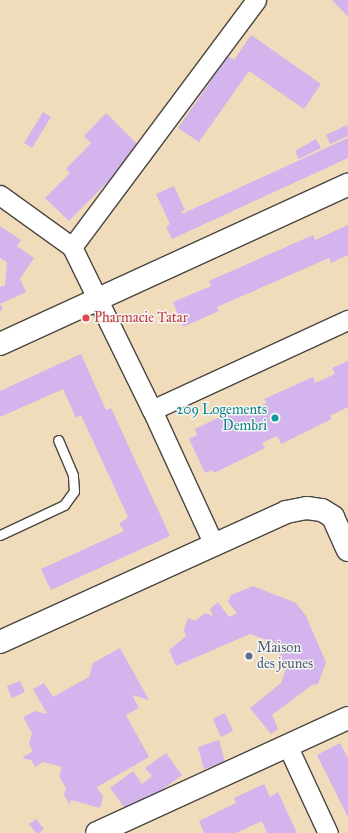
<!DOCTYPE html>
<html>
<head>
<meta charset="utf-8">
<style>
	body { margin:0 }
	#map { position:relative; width:348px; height:833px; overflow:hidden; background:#f0dcbb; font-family:"IM FELL Great Primer",serif }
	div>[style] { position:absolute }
	.building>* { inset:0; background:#d4b4ec }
	.roads { filter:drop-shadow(1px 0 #494641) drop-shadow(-1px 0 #494641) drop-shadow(0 1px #494641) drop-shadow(0 -1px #494641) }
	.lane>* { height:9px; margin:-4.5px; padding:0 4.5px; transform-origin:4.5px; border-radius:4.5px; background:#fff }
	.street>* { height:19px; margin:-9.5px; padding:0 9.5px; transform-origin:9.5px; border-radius:9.5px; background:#fff }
	.secondary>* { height:22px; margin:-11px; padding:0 11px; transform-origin:11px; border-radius:11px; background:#fff }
	.dots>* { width:11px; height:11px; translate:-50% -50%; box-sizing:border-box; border:2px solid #f6f6f2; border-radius:50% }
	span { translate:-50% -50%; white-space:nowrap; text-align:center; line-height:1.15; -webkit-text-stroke:3px #f6f6f2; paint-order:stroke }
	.health-label { font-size:14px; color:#be3a42 }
	.left { translate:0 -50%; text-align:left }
	.culture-label { font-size:14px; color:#0d838f }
	.right { translate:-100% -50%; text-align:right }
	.service-label { font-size:14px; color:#4e5e75 }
</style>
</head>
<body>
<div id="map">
	<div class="building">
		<i style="clip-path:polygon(332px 0,348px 0,348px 17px)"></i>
		<i style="clip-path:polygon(251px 35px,321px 84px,304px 109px,249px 71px,199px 142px,178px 128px,228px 56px,234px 60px)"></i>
		<i style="clip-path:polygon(43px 112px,51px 117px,32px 148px,24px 143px)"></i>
		<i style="clip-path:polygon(106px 113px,141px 148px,69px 221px,45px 198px,70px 173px,66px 169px,91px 143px,84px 136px)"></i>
		<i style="clip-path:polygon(347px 125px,348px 136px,330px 144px,326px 135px)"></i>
		<i style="clip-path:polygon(348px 138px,348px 158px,172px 239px,166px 227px,170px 224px,156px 194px,174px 186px,185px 210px,181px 212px,182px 214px)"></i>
		<i style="clip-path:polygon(316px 139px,321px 148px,299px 159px,295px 151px)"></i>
		<i style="clip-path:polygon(348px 225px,348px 255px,331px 263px,329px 258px,217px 307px,219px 311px,183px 327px,173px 302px,211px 286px,209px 281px,313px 235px,315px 240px)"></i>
		<i style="clip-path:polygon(0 226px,21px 240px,17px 246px,34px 258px,20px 279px,26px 292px,0 304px,3px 309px,0 311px,0 287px,5px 285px,7px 262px,0 258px)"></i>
		<i style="clip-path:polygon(81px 354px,106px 410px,111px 408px,170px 536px,51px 590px,41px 569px,124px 531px,119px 524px,128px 517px,81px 415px,76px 418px,63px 389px,0 417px,0 391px)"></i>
		<i style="clip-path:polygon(348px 361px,348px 407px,330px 416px,332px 419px,281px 444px,277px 436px,262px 443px,265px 448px,214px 473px,212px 470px,205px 473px,189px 439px,197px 435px,195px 429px,243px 406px,246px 413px,267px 403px,264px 399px,313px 377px,315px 383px,335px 374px,332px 368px)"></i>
		<i style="clip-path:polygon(253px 586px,296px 603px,306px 616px,326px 662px,318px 684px,312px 685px,272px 715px,278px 729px,271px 734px,250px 708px,281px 683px,286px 669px,275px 643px,250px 634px,176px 666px,169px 650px,186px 636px,184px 630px,188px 618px,195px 621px,205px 613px,213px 616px,210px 609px,218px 602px,229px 617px,237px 613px,228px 602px,231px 595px)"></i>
		<i style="clip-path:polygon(120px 648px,149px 700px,132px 695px,139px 708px,126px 715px,149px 757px,97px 787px,103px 797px,100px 808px,71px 800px,70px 805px,64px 795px,66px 788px,59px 776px,62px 767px,43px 762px,35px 767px,31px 760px,22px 758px,33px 751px,29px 744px,32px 733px,23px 717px,35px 711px,47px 714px,33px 689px,44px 683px,53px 697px,89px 677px,93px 663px)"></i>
		<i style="clip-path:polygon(20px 681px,25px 692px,12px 698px,7px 686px)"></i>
		<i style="clip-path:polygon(225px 713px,233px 731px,221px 737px,213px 719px)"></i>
		<i style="clip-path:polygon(219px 740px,225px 763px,204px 769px,198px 747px)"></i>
		<i style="clip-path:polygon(340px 743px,348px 758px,348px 817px,317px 755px)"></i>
		<i style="clip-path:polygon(166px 753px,182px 775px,129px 814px,110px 788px,133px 771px,142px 784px,152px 776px,145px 768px)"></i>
		<i style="clip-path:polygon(264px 784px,270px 797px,278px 792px,297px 833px,267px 833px,262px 821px,236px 833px,204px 833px,199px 821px,236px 803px,234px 798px)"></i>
		<i style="clip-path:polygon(36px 819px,44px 829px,39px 833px,36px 833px,29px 824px)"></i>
	</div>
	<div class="roads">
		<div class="lane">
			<i style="left:0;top:535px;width:71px;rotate:-25.1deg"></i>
			<i style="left:64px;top:505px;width:17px;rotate:-54deg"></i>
			<i style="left:74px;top:491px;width:16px;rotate:-94deg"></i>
			<i style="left:73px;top:475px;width:38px;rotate:-113deg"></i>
		</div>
		<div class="street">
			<i style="left:0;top:195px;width:89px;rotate:35.8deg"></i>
			<i style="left:72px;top:247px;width:182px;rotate:63.9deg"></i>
			<i style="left:152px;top:410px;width:149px;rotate:65.3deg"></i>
			<i style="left:72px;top:247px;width:308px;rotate:-53.3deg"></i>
			<i style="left:152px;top:410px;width:216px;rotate:-24.7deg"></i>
			<i style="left:288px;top:747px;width:95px;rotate:65.1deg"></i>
		</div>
		<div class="secondary">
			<i style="left:0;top:344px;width:383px;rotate:-24.6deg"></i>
			<i style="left:0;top:642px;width:314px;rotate:-24.4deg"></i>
			<i style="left:286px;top:512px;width:21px;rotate:-11deg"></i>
			<i style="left:307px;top:508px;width:15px;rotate:8deg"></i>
			<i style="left:322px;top:510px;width:13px;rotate:32deg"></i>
			<i style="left:333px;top:517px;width:36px;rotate:66deg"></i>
			<i style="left:97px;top:833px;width:276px;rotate:-24.6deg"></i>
		</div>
	</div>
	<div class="dots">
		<i style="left:86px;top:318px;background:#e0444e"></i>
		<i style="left:275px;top:418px;background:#0f9aa8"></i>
		<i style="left:249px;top:656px;background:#5c6f8a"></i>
	</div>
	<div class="health-label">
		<span class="left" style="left:94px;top:318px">Pharmacie Tatar</span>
	</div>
	<div class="culture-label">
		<span class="right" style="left:267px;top:418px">209 Logements<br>Dembri</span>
	</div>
	<div class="service-label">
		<span class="left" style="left:257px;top:656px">Maison<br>des jeunes</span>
	</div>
</div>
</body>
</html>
